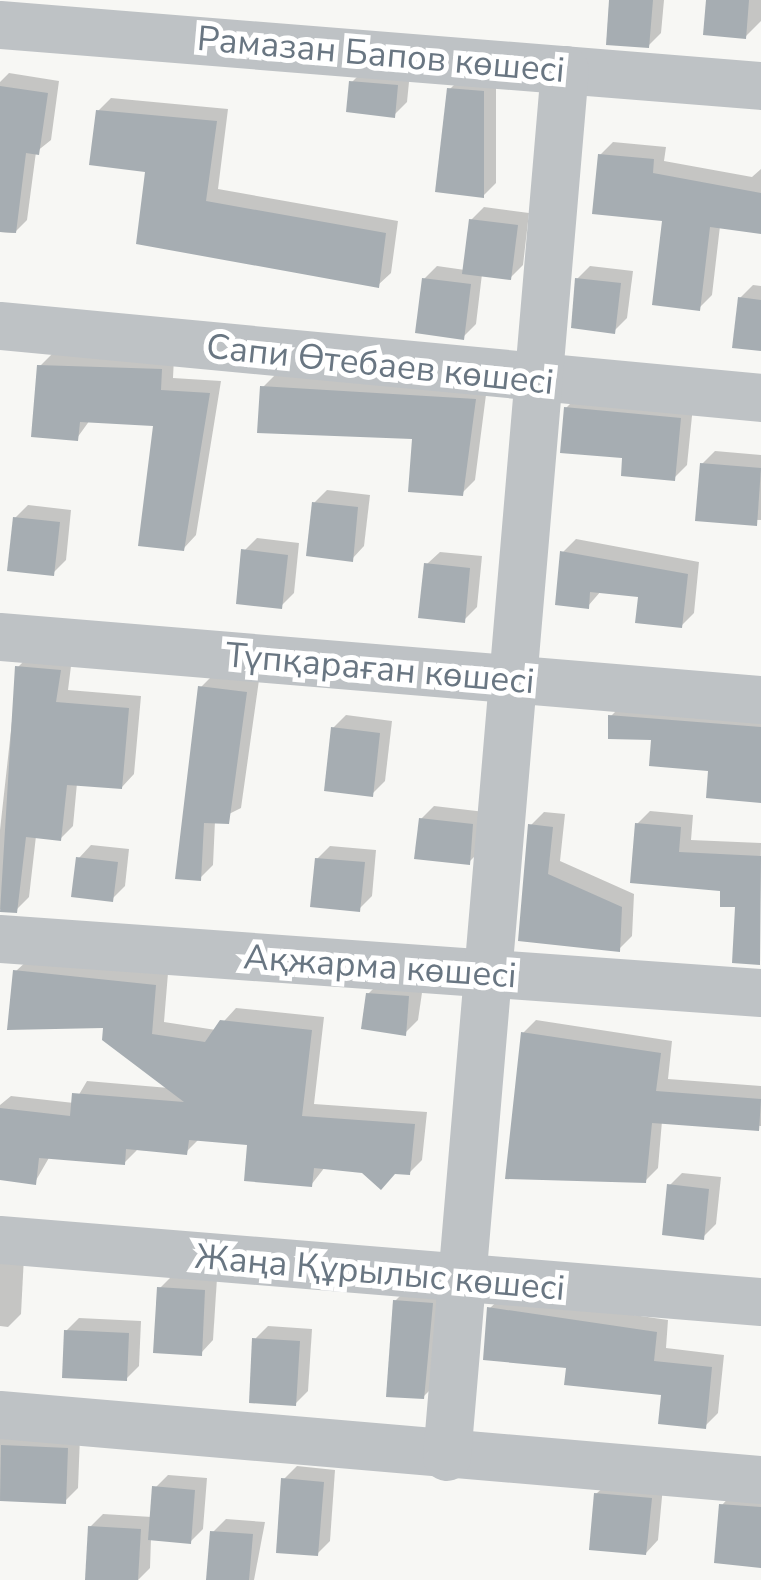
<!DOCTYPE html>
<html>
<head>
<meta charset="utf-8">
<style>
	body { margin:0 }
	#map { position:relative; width:761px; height:1580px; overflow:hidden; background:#f7f7f4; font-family:"Nunito Sans",sans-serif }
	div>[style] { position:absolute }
	.shadow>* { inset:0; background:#0003 }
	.building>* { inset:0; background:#a6adb2 }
	.minor>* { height:48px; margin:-24px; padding:0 24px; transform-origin:24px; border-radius:24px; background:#bec2c5 }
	span { translate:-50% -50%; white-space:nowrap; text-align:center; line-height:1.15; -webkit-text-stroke:10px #fff; paint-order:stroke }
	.street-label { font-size:35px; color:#697682 }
</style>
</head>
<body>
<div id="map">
	<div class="shadow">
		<i style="clip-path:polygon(612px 0,664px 0,661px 33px,648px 46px)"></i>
		<i style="clip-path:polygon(709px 0,761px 0,761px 21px,745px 37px)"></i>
		<i style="clip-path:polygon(365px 69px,410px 72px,407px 102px,394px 115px,352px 82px)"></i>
		<i style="clip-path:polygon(9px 73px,59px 81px,51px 140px,36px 152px,27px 220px,14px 233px,0 232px,0 82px)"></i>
		<i style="clip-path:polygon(462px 77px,496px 79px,496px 183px,483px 196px,449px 90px)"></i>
		<i style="clip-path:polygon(111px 98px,228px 109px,218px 189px,398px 221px,391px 273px,378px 285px,138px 242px,148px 170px,98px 111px)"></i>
		<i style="clip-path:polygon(613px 142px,666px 147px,664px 161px,752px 177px,761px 169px,761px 231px,720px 226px,712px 295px,699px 308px,664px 219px,600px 155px)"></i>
		<i style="clip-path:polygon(484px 207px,529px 213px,523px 265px,510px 278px,482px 274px,476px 324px,463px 337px,424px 279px,437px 266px,465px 270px,471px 220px)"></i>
		<i style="clip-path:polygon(590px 266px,633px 271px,627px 318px,614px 331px,577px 279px)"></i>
		<i style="clip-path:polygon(753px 285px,761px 286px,761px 349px,740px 298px)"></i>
		<i style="clip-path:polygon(53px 353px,174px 357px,173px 378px,221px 381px,196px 535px,184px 548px,156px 424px,90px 420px,77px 438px,40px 366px)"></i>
		<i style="clip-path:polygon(276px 374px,487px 387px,475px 480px,462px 493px,415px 437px,263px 387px)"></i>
		<i style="clip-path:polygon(579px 395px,693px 406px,687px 465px,674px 478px,625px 455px,566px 408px)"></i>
		<i style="clip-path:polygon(715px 451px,761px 455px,761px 520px,698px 519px,702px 464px)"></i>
		<i style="clip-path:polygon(327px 490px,370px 495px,364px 546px,352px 559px,314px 503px)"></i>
		<i style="clip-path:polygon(28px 505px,71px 510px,66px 560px,53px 573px,15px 518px)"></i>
		<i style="clip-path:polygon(257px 538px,299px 543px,294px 593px,281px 606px,244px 551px)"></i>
		<i style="clip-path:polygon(576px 539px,699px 562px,694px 613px,681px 626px,641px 595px,601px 591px,588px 606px,563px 552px)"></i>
		<i style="clip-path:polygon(440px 552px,482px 556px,477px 607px,464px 620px,427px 564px)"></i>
		<i style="clip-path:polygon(31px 654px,72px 658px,68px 690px,141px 696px,134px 774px,122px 787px,77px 783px,73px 826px,60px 839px,36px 836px,29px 897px,16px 910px,0 909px,0 830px,18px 667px)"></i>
		<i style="clip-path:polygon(213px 675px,259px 680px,241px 808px,215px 821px,213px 865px,200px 878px,200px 688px)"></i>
		<i style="clip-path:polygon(624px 703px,761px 713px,761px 800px,611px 716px)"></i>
		<i style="clip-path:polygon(346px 715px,392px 721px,385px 781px,372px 794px,333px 728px)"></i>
		<i style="clip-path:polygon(434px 806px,485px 812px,482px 849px,469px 862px,421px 819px)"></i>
		<i style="clip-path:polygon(650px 811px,693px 815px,691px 840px,761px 843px,759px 963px,738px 905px,637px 824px)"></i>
		<i style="clip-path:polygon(544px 812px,565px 814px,560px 861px,634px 894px,632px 936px,619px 949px,521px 939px,531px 825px)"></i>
		<i style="clip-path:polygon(91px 845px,129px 849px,125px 886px,112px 899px,79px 858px)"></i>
		<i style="clip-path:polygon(330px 846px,376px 850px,372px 896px,359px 909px,317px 859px)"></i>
		<i style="clip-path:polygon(29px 959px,168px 973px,164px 1022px,216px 1030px,236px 1008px,324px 1017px,314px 1104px,427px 1112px,422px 1160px,409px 1173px,325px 1167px,311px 1185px,249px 1143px,200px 1138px,186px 1152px,137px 1150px,124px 1163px,50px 1156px,35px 1182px,0 1178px,0 1105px,11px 1096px,74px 1103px,87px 1081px,169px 1088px,106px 1026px,16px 971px)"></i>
		<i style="clip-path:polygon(381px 981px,423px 986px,418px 1020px,405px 1033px,368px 994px)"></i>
		<i style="clip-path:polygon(536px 1020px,672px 1041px,668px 1079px,761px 1086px,761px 1126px,662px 1121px,658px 1168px,645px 1181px,523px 1033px)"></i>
		<i style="clip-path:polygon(682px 1173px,721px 1177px,716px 1224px,703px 1237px,669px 1186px)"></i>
		<i style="clip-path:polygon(0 1253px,24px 1256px,21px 1314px,8px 1327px,0 1326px)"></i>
		<i style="clip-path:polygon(173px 1275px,217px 1278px,213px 1340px,201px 1353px,160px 1288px)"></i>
		<i style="clip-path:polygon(408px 1288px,444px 1291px,436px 1384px,423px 1397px,395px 1301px)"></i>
		<i style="clip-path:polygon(503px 1296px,668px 1320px,666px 1348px,724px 1355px,718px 1413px,705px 1426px,663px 1393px,568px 1366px,490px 1308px)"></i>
		<i style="clip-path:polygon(79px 1318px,141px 1321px,139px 1366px,126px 1379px,66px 1331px)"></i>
		<i style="clip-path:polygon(268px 1326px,312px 1329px,308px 1391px,295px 1404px,255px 1339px)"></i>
		<i style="clip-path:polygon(0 1432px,80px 1436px,78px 1488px,65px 1501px,0 1499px)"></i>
		<i style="clip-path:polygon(297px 1466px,335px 1470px,330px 1541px,317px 1554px,284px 1479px)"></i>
		<i style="clip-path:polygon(168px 1475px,207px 1478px,203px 1529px,190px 1542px,151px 1538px,150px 1568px,138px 1580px,112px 1580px,90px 1527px,103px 1514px,152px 1517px,155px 1488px)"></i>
		<i style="clip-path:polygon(609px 1482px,663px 1486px,658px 1540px,646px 1553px,596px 1494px)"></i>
		<i style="clip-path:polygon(734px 1492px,761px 1494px,761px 1565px,722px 1505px)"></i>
		<i style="clip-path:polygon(226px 1519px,265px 1522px,254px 1580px,209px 1580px,213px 1532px)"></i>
	</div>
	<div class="building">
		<i style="clip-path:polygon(609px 0,653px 0,649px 48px,606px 45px)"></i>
		<i style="clip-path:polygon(706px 0,749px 0,746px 39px,703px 35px)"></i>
		<i style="clip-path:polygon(349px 81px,398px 85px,395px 118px,346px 112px)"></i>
		<i style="clip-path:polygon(0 86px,48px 93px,39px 155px,26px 153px,16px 233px,0 232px)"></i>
		<i style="clip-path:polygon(447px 88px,484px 91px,484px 198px,435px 192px)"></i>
		<i style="clip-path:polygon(96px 110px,217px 121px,206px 201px,386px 233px,379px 288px,136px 244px,145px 172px,89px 165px)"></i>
		<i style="clip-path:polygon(598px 154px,654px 159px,653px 173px,761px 193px,761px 234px,710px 227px,700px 311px,652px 305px,662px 221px,592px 214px)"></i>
		<i style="clip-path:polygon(469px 219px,518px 225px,511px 280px,462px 274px)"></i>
		<i style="clip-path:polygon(422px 278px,471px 284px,464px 340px,415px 333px)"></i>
		<i style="clip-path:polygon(575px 278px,621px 283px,615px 334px,571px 328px)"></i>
		<i style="clip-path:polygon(738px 297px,761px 300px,761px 351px,732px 348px)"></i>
		<i style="clip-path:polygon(37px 365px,162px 369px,161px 390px,210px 393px,184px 551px,138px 546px,153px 426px,80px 422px,78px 441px,31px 437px)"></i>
		<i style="clip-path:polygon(260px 386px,476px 399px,463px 496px,408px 492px,412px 439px,257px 433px)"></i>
		<i style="clip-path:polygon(564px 407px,681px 418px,675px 481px,621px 476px,622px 458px,560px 453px)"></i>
		<i style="clip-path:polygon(700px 463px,761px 468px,757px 526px,695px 521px)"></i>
		<i style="clip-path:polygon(312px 502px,358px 507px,353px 562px,306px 556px)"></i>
		<i style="clip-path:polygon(13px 517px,60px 522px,54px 576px,7px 571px)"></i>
		<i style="clip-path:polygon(241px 549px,288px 555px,282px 609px,236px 604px)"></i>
		<i style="clip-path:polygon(560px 551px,688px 574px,682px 628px,635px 623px,638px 597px,590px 592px,589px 609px,555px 605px)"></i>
		<i style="clip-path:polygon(424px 563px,470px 568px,465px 623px,418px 618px)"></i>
		<i style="clip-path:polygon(15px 666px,61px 670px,56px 702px,129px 708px,122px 789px,67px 785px,61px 841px,26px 837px,17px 913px,0 912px)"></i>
		<i style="clip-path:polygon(198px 686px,247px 692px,229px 824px,204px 823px,201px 881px,175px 879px)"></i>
		<i style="clip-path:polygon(608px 715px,761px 727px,761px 803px,706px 798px,708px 771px,649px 766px,651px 740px,608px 739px)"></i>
		<i style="clip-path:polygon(331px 727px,380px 733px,373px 797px,324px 791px)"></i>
		<i style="clip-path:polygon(419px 818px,473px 824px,470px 865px,414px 859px)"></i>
		<i style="clip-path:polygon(635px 823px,681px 827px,679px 852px,761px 856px,760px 965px,732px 963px,735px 907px,720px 907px,720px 891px,630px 883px)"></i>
		<i style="clip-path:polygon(528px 824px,553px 827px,548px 874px,622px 907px,620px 952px,518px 941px)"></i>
		<i style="clip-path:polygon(76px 857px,118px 862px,113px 902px,71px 897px)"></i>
		<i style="clip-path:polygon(315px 858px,365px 862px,360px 912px,310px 907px)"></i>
		<i style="clip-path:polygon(13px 970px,156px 985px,152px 1034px,205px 1042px,220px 1020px,312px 1030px,302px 1116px,415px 1124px,410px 1175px,395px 1174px,381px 1190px,362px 1173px,314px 1168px,312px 1187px,244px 1181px,247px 1145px,189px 1140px,187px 1155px,126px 1149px,125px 1165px,39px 1158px,36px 1185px,0 1180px,0 1108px,70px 1116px,72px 1093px,184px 1102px,102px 1040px,103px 1028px,7px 1030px)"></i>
		<i style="clip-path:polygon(366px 993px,409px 996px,406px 1036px,361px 1029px)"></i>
		<i style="clip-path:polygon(521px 1032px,661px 1053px,656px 1091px,761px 1099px,759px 1131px,652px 1123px,646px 1183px,505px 1179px)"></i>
		<i style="clip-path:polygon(667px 1184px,709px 1189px,704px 1240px,662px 1235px)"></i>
		<i style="clip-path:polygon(157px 1287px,205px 1290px,202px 1356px,153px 1353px)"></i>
		<i style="clip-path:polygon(393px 1300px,433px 1303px,424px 1399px,386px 1397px)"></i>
		<i style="clip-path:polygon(487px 1307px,657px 1332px,654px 1361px,712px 1367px,706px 1429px,658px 1424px,661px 1395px,564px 1385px,566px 1368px,483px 1360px)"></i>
		<i style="clip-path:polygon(64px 1330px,129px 1333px,127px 1381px,62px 1378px)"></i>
		<i style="clip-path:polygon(252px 1338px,300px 1341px,296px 1406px,249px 1403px)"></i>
		<i style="clip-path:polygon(1px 1445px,68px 1448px,66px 1504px,0 1501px)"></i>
		<i style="clip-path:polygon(281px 1478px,324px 1482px,318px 1556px,276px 1553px)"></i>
		<i style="clip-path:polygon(152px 1486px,195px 1490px,191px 1544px,148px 1540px)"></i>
		<i style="clip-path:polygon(594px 1493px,652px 1498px,646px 1555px,589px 1550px)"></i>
		<i style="clip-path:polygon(719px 1504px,761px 1507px,761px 1568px,714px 1563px)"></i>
		<i style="clip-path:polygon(88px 1526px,141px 1529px,138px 1580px,85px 1580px)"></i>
		<i style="clip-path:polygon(210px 1531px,253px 1534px,249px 1580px,206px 1580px)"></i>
	</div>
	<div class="minor">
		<i style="left:0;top:25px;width:763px;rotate:4.58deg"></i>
		<i style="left:0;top:326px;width:764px;rotate:5.4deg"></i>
		<i style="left:0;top:637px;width:764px;rotate:4.73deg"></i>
		<i style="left:0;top:939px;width:763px;rotate:4.06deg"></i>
		<i style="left:0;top:1240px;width:764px;rotate:4.66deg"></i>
		<i style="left:0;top:1415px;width:764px;rotate:4.88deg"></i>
		<i style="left:447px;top:1457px;width:1392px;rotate:-85.14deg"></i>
	</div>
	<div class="street-label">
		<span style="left:381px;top:55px;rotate:5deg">Рамазан Бапов көшесі</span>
		<span style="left:380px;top:365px;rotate:6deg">Сапи Өтебаев көшесі</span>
		<span style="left:380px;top:669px;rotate:5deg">Түпқараған көшесі</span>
		<span style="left:380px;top:967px;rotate:4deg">Ақжарма көшесі</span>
		<span style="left:380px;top:1273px;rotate:5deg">Жаңа Құрылыс көшесі</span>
	</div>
</div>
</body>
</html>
